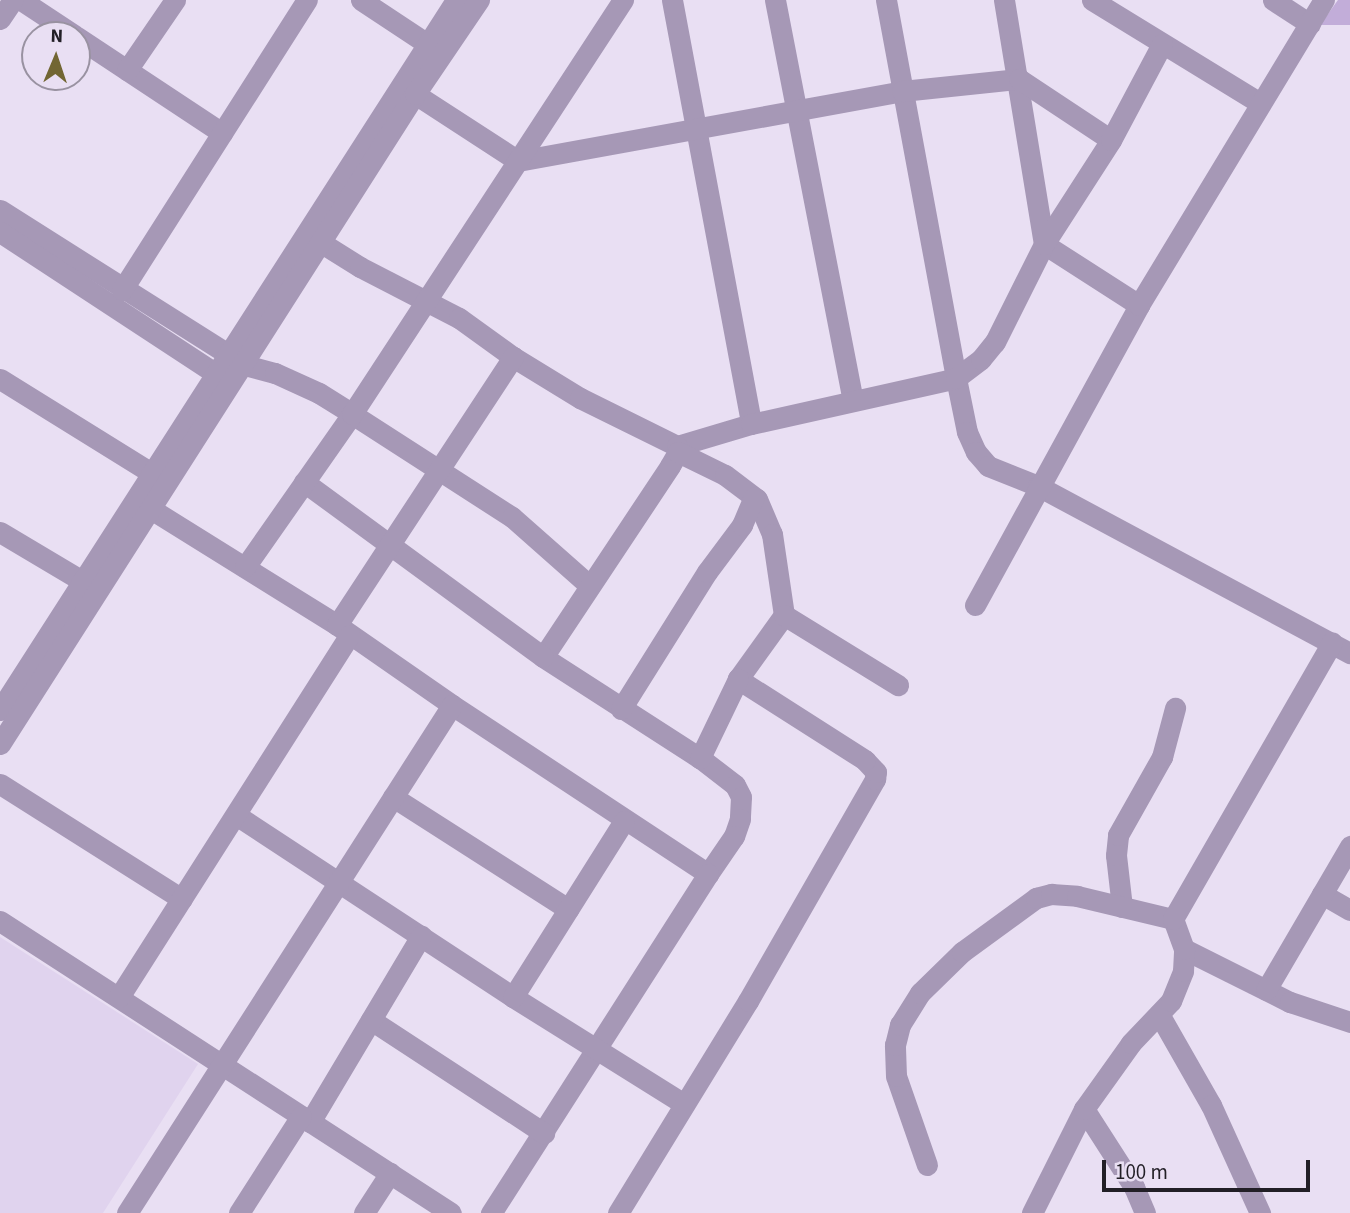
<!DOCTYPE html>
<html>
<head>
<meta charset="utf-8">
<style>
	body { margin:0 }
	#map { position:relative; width:1350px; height:1213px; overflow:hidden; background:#e9dff3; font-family:"Source Sans 3",sans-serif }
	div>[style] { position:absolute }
	.built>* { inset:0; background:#e0d3ee }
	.green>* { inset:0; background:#c2add9 }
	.minor>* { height:21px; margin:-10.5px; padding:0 10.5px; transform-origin:10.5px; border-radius:10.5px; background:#a698b6 }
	span { translate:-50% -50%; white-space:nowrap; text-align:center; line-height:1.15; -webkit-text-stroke:5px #e9dff3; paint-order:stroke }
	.north { position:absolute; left:21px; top:21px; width:70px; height:70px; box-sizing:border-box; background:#e9dff3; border:2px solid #9992a1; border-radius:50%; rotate:2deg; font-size:19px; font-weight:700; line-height:28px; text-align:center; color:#221f26 }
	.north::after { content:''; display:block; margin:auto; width:24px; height:32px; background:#726633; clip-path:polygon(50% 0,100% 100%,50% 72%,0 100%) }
	.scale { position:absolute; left:1102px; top:1160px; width:208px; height:32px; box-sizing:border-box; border:4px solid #221f26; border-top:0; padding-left:9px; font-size:21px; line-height:24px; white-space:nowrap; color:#221f26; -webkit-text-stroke:5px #e9dff3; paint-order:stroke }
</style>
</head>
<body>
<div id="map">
	<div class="built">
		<i style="clip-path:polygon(0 937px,198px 1064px,103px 1213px,0 1213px)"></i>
	</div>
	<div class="green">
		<i style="clip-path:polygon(1338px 0,1350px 0,1350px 25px,1320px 25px)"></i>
	</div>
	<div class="minor">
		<i style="left:21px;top:0;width:64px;rotate:33.4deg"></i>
		<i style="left:361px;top:0;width:92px;rotate:33.5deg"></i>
		<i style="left:672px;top:0;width:431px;rotate:79.4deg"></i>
		<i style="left:775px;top:0;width:408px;rotate:79deg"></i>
		<i style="left:886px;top:0;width:384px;rotate:79.5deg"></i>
		<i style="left:956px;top:378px;width:55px;rotate:78.5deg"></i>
		<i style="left:967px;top:432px;width:22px;rotate:66deg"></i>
		<i style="left:976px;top:452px;width:18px;rotate:49deg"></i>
		<i style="left:988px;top:466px;width:54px;rotate:21.8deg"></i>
		<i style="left:1038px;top:486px;width:354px;rotate:28.2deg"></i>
		<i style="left:1004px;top:0;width:247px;rotate:80.7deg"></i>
		<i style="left:1044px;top:244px;width:113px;rotate:32.7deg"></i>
		<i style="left:1092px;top:0;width:197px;rotate:31.5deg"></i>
		<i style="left:1273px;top:0;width:44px;rotate:33deg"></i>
		<i style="left:0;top:19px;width:23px;rotate:-56deg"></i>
		<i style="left:77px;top:37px;width:174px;rotate:33.5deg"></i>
		<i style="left:127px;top:70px;width:85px;rotate:-55.6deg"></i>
		<i style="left:415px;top:94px;width:123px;rotate:33deg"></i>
		<i style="left:518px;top:161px;width:390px;rotate:-10.3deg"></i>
		<i style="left:902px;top:91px;width:118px;rotate:-5.9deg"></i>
		<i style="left:1019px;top:79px;width:110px;rotate:33.5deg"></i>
		<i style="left:0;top:210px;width:290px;rotate:32.3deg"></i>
		<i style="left:245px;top:365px;width:31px;rotate:15deg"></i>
		<i style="left:275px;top:373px;width:48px;rotate:24.4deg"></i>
		<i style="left:319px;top:393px;width:39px;rotate:32deg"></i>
		<i style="left:352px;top:414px;width:190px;rotate:32.8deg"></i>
		<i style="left:512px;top:517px;width:104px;rotate:41.5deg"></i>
		<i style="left:0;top:232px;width:272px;rotate:33.3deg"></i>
		<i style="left:320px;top:242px;width:47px;rotate:32deg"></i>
		<i style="left:360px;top:267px;width:111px;rotate:27.3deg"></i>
		<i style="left:459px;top:318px;width:67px;rotate:35.8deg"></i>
		<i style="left:513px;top:357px;width:79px;rotate:31.5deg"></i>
		<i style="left:580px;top:398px;width:108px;rotate:26.3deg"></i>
		<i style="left:677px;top:446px;width:77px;rotate:-16.6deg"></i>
		<i style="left:751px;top:424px;width:210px;rotate:-12.6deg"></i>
		<i style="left:956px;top:378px;width:31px;rotate:-37deg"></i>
		<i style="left:981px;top:359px;width:22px;rotate:-51deg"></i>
		<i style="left:995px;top:342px;width:110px;rotate:-63.4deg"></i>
		<i style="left:1044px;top:244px;width:124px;rotate:-57.2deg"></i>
		<i style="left:1111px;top:140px;width:109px;rotate:-62deg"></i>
		<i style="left:122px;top:290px;width:344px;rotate:-57.5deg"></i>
		<i style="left:0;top:379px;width:180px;rotate:31.8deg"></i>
		<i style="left:677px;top:446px;width:6px;rotate:81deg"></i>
		<i style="left:678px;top:452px;width:16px;rotate:120deg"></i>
		<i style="left:670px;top:466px;width:229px;rotate:123.6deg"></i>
		<i style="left:543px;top:657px;width:187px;rotate:32.8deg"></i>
		<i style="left:700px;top:758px;width:44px;rotate:37.6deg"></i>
		<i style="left:735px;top:785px;width:13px;rotate:63deg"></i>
		<i style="left:741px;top:797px;width:22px;rotate:93deg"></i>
		<i style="left:740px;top:819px;width:18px;rotate:109deg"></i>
		<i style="left:734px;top:836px;width:46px;rotate:124.4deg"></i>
		<i style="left:678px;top:452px;width:52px;rotate:26.1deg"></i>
		<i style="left:725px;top:475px;width:40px;rotate:37deg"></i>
		<i style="left:757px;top:499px;width:38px;rotate:67deg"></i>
		<i style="left:772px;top:534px;width:82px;rotate:81.6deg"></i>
		<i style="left:784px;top:615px;width:79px;rotate:125.7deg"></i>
		<i style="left:304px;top:482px;width:296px;rotate:36.2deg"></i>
		<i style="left:151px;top:509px;width:219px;rotate:31.9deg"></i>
		<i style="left:337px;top:625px;width:140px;rotate:34.8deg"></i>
		<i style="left:452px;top:705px;width:307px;rotate:33.4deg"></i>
		<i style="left:708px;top:874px;width:403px;rotate:122.6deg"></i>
		<i style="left:0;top:532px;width:109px;rotate:30.8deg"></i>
		<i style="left:245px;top:567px;width:187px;rotate:-55deg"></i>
		<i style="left:352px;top:414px;width:495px;rotate:-56.8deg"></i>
		<i style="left:975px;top:605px;width:342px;rotate:-61.3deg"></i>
		<i style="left:1139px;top:305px;width:357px;rotate:-58.8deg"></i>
		<i style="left:784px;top:615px;width:134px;rotate:31.6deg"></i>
		<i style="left:337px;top:625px;width:321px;rotate:-56.7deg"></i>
		<i style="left:621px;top:709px;width:162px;rotate:-57.9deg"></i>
		<i style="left:707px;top:572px;width:59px;rotate:-53.3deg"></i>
		<i style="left:742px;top:525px;width:30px;rotate:-67deg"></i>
		<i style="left:0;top:710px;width:844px;rotate:-57.29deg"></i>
		<i style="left:0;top:744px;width:771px;rotate:-57.44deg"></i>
		<i style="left:415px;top:94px;width:114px;rotate:-55.8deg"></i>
		<i style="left:0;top:784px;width:215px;rotate:32.3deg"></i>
		<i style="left:393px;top:797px;width:208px;rotate:32.6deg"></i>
		<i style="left:236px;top:815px;width:331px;rotate:33.3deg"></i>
		<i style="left:513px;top:997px;width:202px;rotate:32deg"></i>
		<i style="left:1322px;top:894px;width:32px;rotate:30deg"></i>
		<i style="left:1122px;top:907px;width:52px;rotate:-96.6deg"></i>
		<i style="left:1116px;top:855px;width:20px;rotate:-84deg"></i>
		<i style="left:1118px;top:835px;width:90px;rotate:-60.6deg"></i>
		<i style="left:1162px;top:757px;width:51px;rotate:-75.1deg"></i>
		<i style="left:0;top:921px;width:537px;rotate:32.92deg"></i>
		<i style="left:1184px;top:949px;width:119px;rotate:26.6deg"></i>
		<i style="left:1290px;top:1002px;width:63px;rotate:18.4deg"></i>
		<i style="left:1266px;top:990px;width:167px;rotate:-59.7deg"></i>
		<i style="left:119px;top:997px;width:429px;rotate:-57.5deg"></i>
		<i style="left:513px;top:997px;width:208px;rotate:-57.8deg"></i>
		<i style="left:1159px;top:1014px;width:105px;rotate:60.3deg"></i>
		<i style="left:1211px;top:1105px;width:119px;rotate:65.6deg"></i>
		<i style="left:371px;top:1020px;width:207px;rotate:33.2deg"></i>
		<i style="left:1084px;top:1109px;width:93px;rotate:57.3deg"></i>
		<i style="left:1134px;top:1187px;width:28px;rotate:67deg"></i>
		<i style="left:310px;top:1122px;width:217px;rotate:-59.2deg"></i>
		<i style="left:927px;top:1165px;width:94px;rotate:-109.2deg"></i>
		<i style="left:896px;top:1076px;width:31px;rotate:-92deg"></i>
		<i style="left:895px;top:1045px;width:21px;rotate:-76deg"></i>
		<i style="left:900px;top:1025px;width:38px;rotate:-58deg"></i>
		<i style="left:920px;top:993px;width:59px;rotate:-44.3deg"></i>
		<i style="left:962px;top:952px;width:92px;rotate:-36.1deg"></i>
		<i style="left:1036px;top:898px;width:16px;rotate:-15deg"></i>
		<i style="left:1051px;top:894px;width:26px;rotate:4deg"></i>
		<i style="left:1077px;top:896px;width:99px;rotate:13.5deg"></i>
		<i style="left:127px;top:1213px;width:603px;rotate:-57.39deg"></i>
		<i style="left:239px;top:1213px;width:115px;rotate:-57.4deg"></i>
		<i style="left:364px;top:1213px;width:48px;rotate:-57deg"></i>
		<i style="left:618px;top:1213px;width:249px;rotate:-58.5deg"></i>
		<i style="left:748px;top:1001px;width:256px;rotate:-60.2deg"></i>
		<i style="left:875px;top:779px;width:7px;rotate:-82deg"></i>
		<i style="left:876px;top:772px;width:16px;rotate:-133deg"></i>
		<i style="left:865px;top:760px;width:151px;rotate:-147.5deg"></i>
		<i style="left:738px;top:679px;width:88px;rotate:115.7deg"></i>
		<i style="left:1032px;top:1213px;width:116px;rotate:-63.4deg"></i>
		<i style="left:1084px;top:1109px;width:81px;rotate:-54.5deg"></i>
		<i style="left:1131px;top:1043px;width:58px;rotate:-46.4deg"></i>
		<i style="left:1171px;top:1001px;width:32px;rotate:-68deg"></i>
		<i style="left:1183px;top:971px;width:22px;rotate:-87deg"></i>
		<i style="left:1184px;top:949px;width:32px;rotate:-110deg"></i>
		<i style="left:1173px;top:919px;width:319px;rotate:-60.1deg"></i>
	</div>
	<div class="north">N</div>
	<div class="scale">100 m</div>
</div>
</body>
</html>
